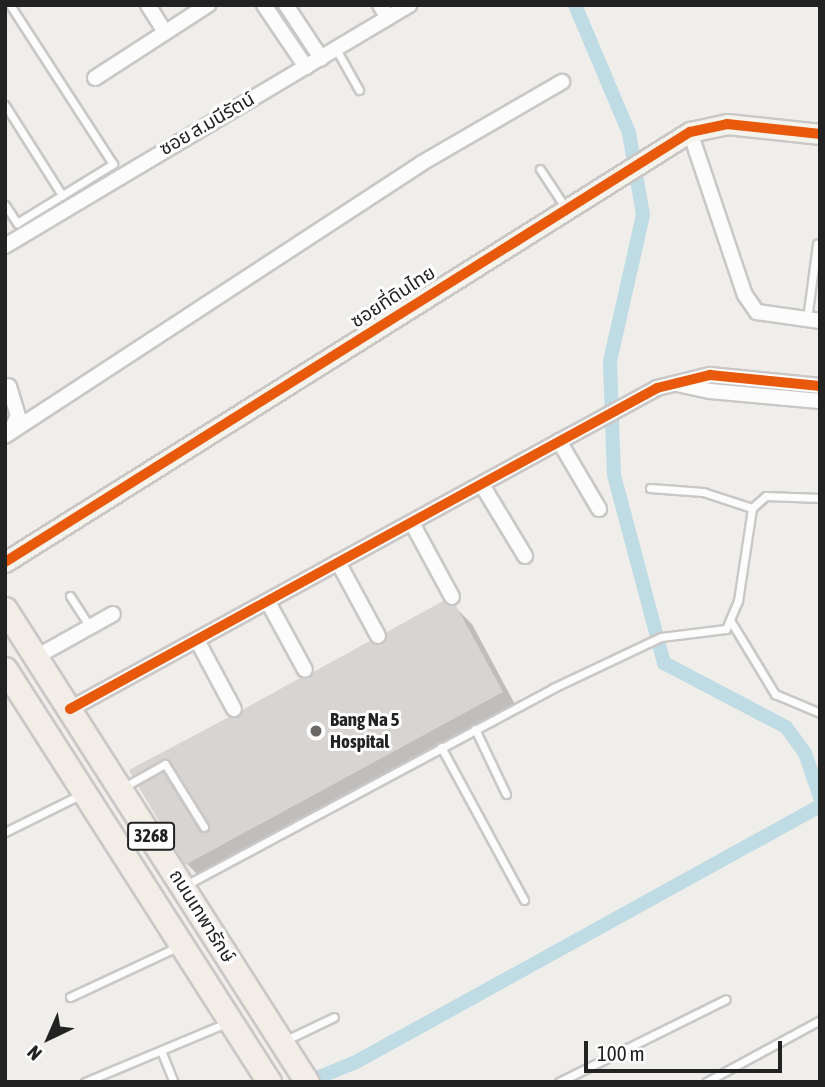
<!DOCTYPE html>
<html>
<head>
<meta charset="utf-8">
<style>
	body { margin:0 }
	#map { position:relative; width:825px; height:1087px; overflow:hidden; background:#f0eeeb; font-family:"Asap Condensed","Noto Sans Thai",sans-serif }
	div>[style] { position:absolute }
	.shadow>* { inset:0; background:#0003 }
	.canal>* { height:14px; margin:-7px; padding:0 7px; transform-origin:7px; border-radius:7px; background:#bfdbe3 }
	.building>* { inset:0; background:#d7d4d2 }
	.roads { filter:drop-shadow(2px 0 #c9c8c7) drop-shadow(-2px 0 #c9c8c7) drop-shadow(0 2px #c9c8c7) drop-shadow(0 -2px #c9c8c7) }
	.lane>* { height:7px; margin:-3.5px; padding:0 3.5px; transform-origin:3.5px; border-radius:3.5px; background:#fdfcfc }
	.street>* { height:14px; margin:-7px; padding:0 7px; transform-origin:7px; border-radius:7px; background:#fdfcfc }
	.secondary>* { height:19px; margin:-9.5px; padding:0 9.5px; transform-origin:9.5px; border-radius:9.5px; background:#f4f4ed }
	.primary>* { height:23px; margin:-11.5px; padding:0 11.5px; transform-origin:11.5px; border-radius:11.5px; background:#f3ede7 }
	.cycleway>* { height:10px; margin:-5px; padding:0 5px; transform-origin:5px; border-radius:5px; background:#e8590c }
	.dots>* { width:19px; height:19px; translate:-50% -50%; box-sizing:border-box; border:4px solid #fff; border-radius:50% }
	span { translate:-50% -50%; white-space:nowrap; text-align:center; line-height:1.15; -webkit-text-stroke:6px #fff; paint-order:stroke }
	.shield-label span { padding:2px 5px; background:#fff; border:2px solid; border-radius:5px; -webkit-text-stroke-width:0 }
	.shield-label { font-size:18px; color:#222; font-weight:700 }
	.street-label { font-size:19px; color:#222 }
	.poi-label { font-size:19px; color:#222; font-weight:700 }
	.left { translate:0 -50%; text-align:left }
	.frame { position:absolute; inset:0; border:7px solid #222; pointer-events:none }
	.north { position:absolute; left:14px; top:1003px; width:70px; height:70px; -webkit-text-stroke:5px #fff; paint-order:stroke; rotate:224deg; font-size:19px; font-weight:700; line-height:28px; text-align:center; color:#222 }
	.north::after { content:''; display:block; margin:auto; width:24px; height:32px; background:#222; clip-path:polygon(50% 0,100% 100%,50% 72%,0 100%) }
	.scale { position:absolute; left:584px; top:1041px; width:198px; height:32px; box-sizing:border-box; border:4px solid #222; border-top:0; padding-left:9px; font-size:21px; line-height:24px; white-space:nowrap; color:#222; -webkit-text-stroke:5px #fff; paint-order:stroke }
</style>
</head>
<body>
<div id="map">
	<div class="shadow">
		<i style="clip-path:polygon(evenodd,455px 607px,472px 624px,517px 708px,203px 880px,187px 864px,140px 787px,144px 785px,133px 775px,455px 607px,181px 776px,211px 823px,209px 834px,170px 781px,181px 776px)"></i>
	</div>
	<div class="canal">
		<i style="left:575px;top:5px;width:139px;rotate:67.1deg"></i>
		<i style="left:629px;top:133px;width:83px;rotate:80.3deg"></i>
		<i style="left:643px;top:215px;width:151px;rotate:102.7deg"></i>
		<i style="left:610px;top:362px;width:113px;rotate:88deg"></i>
		<i style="left:614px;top:475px;width:195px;rotate:75.1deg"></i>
		<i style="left:664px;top:663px;width:138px;rotate:27.7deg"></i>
		<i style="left:786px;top:727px;width:32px;rotate:54deg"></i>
		<i style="left:805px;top:753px;width:46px;rotate:71.2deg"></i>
		<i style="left:307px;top:1082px;width:53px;rotate:-22.2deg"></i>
		<i style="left:356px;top:1062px;width:530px;rotate:-28.89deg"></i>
	</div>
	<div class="building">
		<i style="clip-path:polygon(443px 601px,456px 606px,503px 692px,185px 865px,138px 786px,163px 772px,199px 831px,208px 832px,209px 824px,169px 759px,132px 776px,129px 770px,229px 717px,239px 717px,244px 709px,300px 678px,309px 679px,315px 671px,370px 641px,382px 645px,387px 632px)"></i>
	</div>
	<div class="roads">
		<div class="lane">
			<i style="left:336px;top:49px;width:47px;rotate:60.7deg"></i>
			<i style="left:5px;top:105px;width:107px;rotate:57.7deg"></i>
			<i style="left:540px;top:169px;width:45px;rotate:56.7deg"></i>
			<i style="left:5px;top:205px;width:22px;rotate:56deg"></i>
			<i style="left:17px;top:223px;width:113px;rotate:-31.6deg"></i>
			<i style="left:113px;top:164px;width:189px;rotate:-122.9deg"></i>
			<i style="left:807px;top:319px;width:76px;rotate:-82.4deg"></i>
			<i style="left:650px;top:488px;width:53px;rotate:4.3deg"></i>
			<i style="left:703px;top:492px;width:52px;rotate:18.1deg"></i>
			<i style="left:70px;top:596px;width:38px;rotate:57deg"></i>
			<i style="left:730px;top:620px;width:87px;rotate:58.7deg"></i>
			<i style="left:775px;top:694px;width:49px;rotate:22.9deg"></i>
			<i style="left:475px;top:729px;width:72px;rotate:64.5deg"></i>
			<i style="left:441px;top:747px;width:174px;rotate:61.5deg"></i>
			<i style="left:124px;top:787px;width:47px;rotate:-29.3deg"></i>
			<i style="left:165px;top:764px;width:74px;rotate:58.2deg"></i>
			<i style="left:5px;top:832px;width:86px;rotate:-26.3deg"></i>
			<i style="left:186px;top:885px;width:417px;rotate:-28.2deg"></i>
			<i style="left:553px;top:688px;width:119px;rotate:-25.3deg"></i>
			<i style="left:661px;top:637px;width:65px;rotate:-7deg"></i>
			<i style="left:726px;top:629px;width:30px;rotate:-67deg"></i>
			<i style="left:738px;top:601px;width:94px;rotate:-81.4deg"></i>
			<i style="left:752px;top:508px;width:18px;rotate:-41deg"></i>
			<i style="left:766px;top:496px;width:54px;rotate:2.1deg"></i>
			<i style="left:70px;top:997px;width:118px;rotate:-25deg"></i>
			<i style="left:286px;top:1040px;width:53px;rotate:-25.6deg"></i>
			<i style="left:162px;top:1053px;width:31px;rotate:68deg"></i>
			<i style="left:85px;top:1082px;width:153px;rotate:-22.7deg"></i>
			<i style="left:559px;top:1082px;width:186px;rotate:-26.4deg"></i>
			<i style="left:706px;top:1082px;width:130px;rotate:-28.5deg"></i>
		</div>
		<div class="street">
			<i style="left:148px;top:5px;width:32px;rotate:58deg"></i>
			<i style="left:264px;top:5px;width:75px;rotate:55.9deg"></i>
			<i style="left:286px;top:5px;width:64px;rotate:56.6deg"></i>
			<i style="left:380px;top:5px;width:15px;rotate:58deg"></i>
			<i style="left:95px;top:78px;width:135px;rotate:-32.9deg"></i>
			<i style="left:690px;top:132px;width:172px;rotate:71.4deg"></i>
			<i style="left:745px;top:295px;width:21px;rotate:55deg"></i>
			<i style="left:757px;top:312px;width:64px;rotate:8.1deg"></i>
			<i style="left:5px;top:246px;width:471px;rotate:-30.8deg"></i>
			<i style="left:677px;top:384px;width:34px;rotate:12deg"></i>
			<i style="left:710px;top:391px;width:110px;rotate:5.2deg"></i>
			<i style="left:9px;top:433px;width:19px;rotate:-62deg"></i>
			<i style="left:18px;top:416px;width:31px;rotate:-107deg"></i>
			<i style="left:5px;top:436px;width:498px;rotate:-33.2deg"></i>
			<i style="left:422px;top:163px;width:162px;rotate:-30.1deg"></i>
			<i style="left:559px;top:441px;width:79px;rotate:59.5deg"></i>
			<i style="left:482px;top:485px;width:83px;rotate:58.8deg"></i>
			<i style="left:412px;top:523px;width:84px;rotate:61.6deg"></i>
			<i style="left:338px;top:562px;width:84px;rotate:61.6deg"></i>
			<i style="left:268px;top:602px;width:77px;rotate:61.4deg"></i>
			<i style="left:198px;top:642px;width:76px;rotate:61.8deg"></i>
			<i style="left:36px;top:657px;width:88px;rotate:-29.2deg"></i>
			<i style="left:70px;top:709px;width:669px;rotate:-28.67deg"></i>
			<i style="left:657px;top:388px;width:55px;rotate:-13.8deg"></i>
			<i style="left:710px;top:375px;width:111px;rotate:5.7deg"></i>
		</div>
		<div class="secondary">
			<i style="left:5px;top:562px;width:809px;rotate:-32.12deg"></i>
			<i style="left:690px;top:132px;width:38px;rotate:-12deg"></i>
			<i style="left:727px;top:124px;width:94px;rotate:6.1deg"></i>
		</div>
		<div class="primary">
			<i style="left:5px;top:609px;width:561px;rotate:57.44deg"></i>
			<i style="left:5px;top:669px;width:490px;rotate:57.4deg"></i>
		</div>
	</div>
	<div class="cycleway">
		<i style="left:5px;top:562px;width:809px;rotate:-32.12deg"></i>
		<i style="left:690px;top:132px;width:38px;rotate:-12deg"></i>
		<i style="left:727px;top:124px;width:94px;rotate:6.1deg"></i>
		<i style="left:70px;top:709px;width:669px;rotate:-28.67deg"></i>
		<i style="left:657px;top:388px;width:55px;rotate:-13.8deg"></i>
		<i style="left:710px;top:375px;width:111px;rotate:5.7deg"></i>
	</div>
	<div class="dots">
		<i style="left:316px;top:731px;background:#6a6968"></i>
	</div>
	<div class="shield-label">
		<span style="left:151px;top:836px">3268</span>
	</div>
	<div class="street-label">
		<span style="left:207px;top:124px;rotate:-30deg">ซอย ส.มนีรัตน์</span>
		<span style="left:393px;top:297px;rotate:-33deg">ซอยที่ดินไทย</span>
		<span style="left:202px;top:916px;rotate:58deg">ถนนเทพารักษ์</span>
	</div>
	<div class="poi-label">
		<span class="left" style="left:330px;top:731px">Bang Na 5<br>Hospital</span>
	</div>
	<div class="frame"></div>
	<div class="north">N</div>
	<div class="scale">100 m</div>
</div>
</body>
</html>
